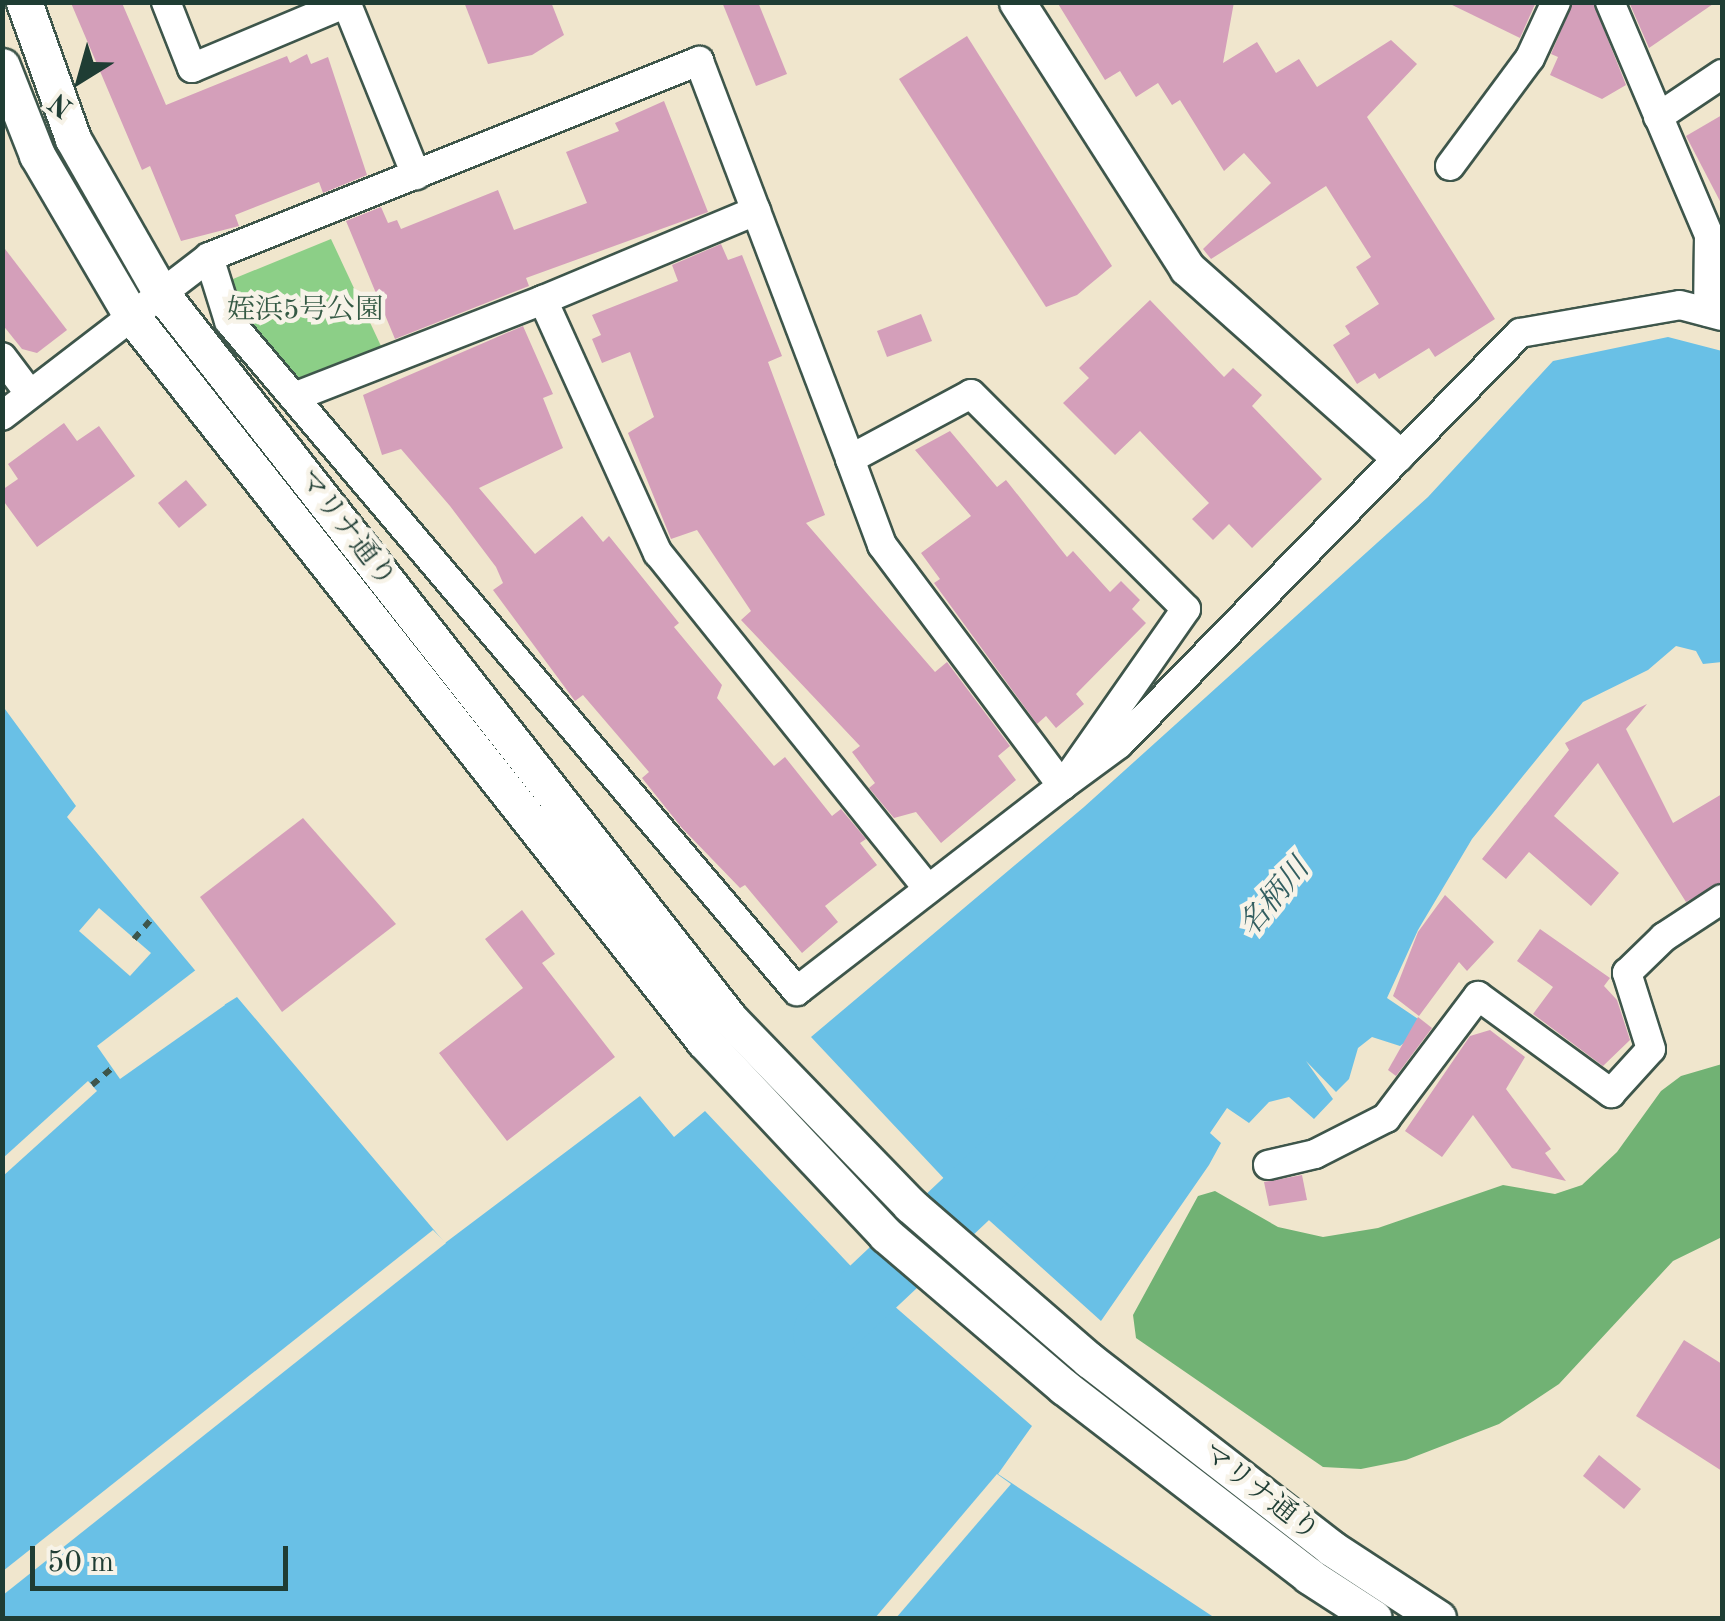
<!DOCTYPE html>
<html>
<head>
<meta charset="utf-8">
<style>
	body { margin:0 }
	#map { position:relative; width:1725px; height:1621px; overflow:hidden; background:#f0e6cd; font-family:"Old Standard TT","Noto Serif JP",serif }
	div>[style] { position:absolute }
	.green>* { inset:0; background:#8ccf87 }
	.forest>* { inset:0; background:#71b274 }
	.water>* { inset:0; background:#69c0e6 }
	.pier>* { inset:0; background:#f0e6cd }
	.river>* { height:62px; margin:-31px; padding:0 31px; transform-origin:31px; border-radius:31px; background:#69c0e6 }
	.building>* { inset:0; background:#d49fba }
	.path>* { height:6px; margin-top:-3px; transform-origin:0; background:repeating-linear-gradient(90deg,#3e564b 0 8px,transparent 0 16px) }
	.roads { filter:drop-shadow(2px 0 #3e564b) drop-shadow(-2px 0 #3e564b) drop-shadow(0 2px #3e564b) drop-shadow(0 -2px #3e564b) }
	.minor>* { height:28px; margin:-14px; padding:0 14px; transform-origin:14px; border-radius:14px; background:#fff }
	.tertiary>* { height:35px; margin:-17.5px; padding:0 17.5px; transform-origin:17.5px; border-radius:17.5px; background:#fff }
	span { translate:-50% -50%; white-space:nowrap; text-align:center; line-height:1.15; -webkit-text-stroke:9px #f7f3e8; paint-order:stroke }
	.park-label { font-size:28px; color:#355a45 }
	.street-label { font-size:28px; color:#1f3d34 }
	.water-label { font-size:30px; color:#325e60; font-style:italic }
	.frame { position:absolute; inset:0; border:5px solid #1f3d34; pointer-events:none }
	.north { position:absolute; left:30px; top:30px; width:100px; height:100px; -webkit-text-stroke:8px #f7f3e8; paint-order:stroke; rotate:217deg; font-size:28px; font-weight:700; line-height:40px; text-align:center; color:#1f3d34 }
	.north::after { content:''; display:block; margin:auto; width:35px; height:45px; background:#1f3d34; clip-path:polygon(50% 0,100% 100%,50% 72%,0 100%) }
	.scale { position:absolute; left:30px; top:1546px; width:258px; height:45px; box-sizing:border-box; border:5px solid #1f3d34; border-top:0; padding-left:12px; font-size:30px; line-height:35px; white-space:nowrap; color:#1f3d34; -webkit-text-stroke:8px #f7f3e8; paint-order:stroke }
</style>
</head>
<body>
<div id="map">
	<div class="green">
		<i style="clip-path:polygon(331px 239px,381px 346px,293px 380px,231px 306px,233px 279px)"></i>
	</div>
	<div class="forest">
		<i style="clip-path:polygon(1722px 1064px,1722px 1237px,1673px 1261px,1559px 1384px,1499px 1424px,1406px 1460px,1361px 1469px,1323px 1467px,1136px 1338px,1133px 1315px,1198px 1196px,1215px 1191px,1278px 1227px,1323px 1237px,1378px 1228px,1503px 1185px,1555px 1194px,1582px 1185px,1617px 1152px,1661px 1091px,1681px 1076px)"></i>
	</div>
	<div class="water">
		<i style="clip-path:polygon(1668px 337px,1722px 351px,1722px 662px,1703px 664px,1696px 651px,1676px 646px,1648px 670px,1583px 702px,1472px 839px,1418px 930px,1387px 998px,1427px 1025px,1400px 1046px,1372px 1037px,1358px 1048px,1349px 1079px,1336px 1092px,1306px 1061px,1333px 1099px,1314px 1119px,1289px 1097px,1269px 1102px,1249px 1123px,1227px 1108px,1210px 1133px,1221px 1143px,1209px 1165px,1101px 1321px,951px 1186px,811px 1037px,1084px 807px,1428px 497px,1553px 361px)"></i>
		<i style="clip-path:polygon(2px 705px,76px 806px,67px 817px,224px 1005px,237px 997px,445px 1243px,640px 1096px,674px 1137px,705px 1111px,862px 1278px,1032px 1426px,998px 1474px,1215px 1618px,3px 1618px)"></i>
	</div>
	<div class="pier">
		<i style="clip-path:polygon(99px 908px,151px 953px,130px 976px,79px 931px)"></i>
		<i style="clip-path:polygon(197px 969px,225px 1005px,120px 1079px,97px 1046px)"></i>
		<i style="clip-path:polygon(88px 1081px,97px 1091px,3px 1176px,3px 1158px)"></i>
		<i style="clip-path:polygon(433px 1230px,446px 1243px,3px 1595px,3px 1571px)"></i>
		<i style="clip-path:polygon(997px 1474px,1011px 1484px,896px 1618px,875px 1618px)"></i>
	</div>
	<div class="river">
		<i style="left:824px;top:1333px;width:282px;rotate:-43.3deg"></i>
	</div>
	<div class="building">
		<i style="clip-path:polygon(464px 2px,551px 2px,564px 35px,532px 55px,488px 64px)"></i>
		<i style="clip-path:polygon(722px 2px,758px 2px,787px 74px,756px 86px)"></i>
		<i style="clip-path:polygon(1057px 2px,1234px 2px,1223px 63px,1257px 42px,1276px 73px,1299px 59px,1317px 87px,1391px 40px,1417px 64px,1367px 117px,1495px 319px,1435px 357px,1429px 348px,1379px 379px,1375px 373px,1357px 384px,1333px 345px,1350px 334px,1345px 326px,1379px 304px,1356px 267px,1371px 257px,1326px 186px,1211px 259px,1203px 249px,1271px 183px,1244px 153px,1224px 171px,1180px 100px,1172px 105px,1158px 83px,1136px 97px,1120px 71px,1105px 80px)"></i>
		<i style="clip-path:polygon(1446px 2px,1536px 2px,1520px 38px)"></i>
		<i style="clip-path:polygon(1573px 2px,1593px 2px,1626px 85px,1602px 99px,1550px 75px,1558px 57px,1551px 54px)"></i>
		<i style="clip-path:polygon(1629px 2px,1716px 2px,1649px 48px)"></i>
		<i style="clip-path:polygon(71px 3px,122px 3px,166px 105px,287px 56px,290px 63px,307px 54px,311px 64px,328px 57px,367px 175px,323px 193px,319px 182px,235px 215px,239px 226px,181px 241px,150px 166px,142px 170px)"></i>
		<i style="clip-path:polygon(967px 36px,1112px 266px,1077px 295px,1046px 307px,899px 79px)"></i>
		<i style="clip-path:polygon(664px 101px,708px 212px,526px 278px,529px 286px,395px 339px,346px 221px,381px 207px,388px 223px,397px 220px,401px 229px,498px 190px,514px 230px,587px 203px,566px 152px,619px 131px,615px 123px)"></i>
		<i style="clip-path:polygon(1722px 115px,1722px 205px,1686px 136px)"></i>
		<i style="clip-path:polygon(721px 244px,728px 260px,742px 255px,782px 356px,768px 362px,825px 515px,806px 523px,935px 672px,947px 662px,1010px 746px,998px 756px,1016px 780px,941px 843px,916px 812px,894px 818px,869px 788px,875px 783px,852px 752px,860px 746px,741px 620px,751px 611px,697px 530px,671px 539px,628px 433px,654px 417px,630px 352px,602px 363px,592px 339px,601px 335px,592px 315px,678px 281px,672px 265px)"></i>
		<i style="clip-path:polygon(2px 245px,67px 330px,37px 353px,22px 349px,2px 324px)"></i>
		<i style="clip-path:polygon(1150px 300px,1224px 377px,1233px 368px,1262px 395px,1252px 406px,1322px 479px,1252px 548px,1229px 524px,1213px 540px,1192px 519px,1209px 503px,1140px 431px,1115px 455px,1063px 403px,1089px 378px,1079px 368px)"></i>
		<i style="clip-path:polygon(921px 314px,932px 341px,887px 357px,877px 331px)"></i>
		<i style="clip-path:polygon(523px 326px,553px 394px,543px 398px,563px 448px,479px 488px,535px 554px,582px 516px,603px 542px,609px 536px,679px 623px,674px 627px,722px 685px,717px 698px,774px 766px,785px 757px,832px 816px,841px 809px,866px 839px,860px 843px,877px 865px,825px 906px,838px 922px,802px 953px,745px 885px,740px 888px,682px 828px,642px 778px,649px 772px,583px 695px,575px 701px,493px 590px,503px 583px,496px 567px,450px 506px,401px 449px,382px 455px,363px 395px)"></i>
		<i style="clip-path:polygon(64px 423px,77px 441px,99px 426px,135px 476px,37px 547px,2px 499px,2px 490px,18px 479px,8px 464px)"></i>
		<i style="clip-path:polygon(950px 431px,997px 487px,1006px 480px,1067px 557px,1073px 551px,1110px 592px,1121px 581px,1140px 600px,1132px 609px,1146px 623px,1076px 694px,1084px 704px,1056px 728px,1046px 716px,1037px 724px,934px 583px,940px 579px,921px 553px,971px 516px,915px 450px)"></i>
		<i style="clip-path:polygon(186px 480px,207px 505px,179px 528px,158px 503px)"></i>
		<i style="clip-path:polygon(1647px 704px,1626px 729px,1673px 823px,1722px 794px,1722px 882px,1686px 902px,1598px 763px,1554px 816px,1619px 873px,1591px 906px,1529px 852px,1506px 879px,1482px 859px,1569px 750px,1565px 743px)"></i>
		<i style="clip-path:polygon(303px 818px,396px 924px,282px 1012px,200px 897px)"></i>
		<i style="clip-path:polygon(1445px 895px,1494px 942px,1467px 971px,1459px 962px,1419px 1016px,1393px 996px,1418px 932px)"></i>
		<i style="clip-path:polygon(522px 910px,555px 954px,542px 963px,615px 1057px,507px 1141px,439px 1053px,523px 988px,485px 939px)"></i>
		<i style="clip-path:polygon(1540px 929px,1610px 978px,1604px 986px,1617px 1000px,1630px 1040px,1603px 1066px,1533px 1014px,1553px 987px,1517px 961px)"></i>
		<i style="clip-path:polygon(1418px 1017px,1432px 1028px,1396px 1076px,1388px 1070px)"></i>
		<i style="clip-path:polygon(1490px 1030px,1525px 1057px,1506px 1089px,1551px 1149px,1545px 1153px,1566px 1181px,1512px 1168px,1473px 1115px,1442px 1157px,1405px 1131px,1470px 1036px)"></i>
		<i style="clip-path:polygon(1302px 1175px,1307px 1200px,1269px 1206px,1264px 1182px)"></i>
		<i style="clip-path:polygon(1684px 1340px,1722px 1364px,1722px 1471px,1636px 1416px)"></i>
		<i style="clip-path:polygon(1599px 1455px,1641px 1489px,1624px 1509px,1583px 1476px)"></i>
	</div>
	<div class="path">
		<i style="left:134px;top:939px;width:29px;rotate:-49deg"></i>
		<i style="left:92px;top:1085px;width:26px;rotate:-40deg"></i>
	</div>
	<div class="roads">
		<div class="minor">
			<i style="left:166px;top:2px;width:71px;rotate:68.5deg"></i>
			<i style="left:192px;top:68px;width:168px;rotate:-22.8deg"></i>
			<i style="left:346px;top:2px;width:187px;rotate:68deg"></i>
			<i style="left:1610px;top:2px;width:253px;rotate:67deg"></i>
			<i style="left:1709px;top:235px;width:77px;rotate:90.7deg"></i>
			<i style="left:1658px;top:117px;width:77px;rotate:-33.9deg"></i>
			<i style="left:1450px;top:166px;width:134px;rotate:-53.5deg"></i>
			<i style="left:1530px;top:58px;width:62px;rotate:-65.1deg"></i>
			<i style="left:543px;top:300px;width:231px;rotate:-22.7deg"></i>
			<i style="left:2px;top:357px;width:46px;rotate:52.9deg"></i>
			<i style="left:294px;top:397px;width:267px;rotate:-21.3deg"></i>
			<i style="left:543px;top:300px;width:278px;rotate:65.6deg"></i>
			<i style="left:658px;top:553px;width:431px;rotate:51.2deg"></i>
			<i style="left:2px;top:416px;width:261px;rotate:-37.5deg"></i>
			<i style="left:209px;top:257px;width:528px;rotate:-21.8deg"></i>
			<i style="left:699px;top:61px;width:426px;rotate:69.2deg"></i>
			<i style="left:850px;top:459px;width:137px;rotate:-28.2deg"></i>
			<i style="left:971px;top:394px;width:304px;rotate:45deg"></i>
			<i style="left:1186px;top:609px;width:216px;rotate:125deg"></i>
			<i style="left:1062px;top:786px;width:335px;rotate:142.3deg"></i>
			<i style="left:797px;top:991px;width:878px;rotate:-130.29deg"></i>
			<i style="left:229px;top:321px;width:67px;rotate:-107.4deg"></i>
			<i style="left:850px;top:459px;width:92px;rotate:69.6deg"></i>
			<i style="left:882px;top:545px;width:301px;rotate:53.2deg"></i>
			<i style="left:1062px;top:786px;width:71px;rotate:-36.4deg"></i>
			<i style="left:1119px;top:744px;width:574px;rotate:-45.71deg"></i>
			<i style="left:1520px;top:333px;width:162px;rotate:-9.9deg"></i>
			<i style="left:1680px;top:305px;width:43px;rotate:14.7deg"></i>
			<i style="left:1268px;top:1165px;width:48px;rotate:-13.2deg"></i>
			<i style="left:1315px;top:1154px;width:80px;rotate:-26.9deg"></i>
			<i style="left:1386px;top:1118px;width:153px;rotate:-53deg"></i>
			<i style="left:1478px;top:996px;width:165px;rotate:36.1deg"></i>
			<i style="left:1611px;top:1093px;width:59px;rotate:-47.7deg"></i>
			<i style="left:1651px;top:1049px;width:80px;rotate:-107.5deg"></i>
			<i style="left:1627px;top:973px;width:52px;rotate:-44.2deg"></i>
			<i style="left:1664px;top:937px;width:69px;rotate:-33.2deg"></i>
		</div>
		<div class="tertiary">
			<i style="left:24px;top:2px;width:145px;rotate:70.3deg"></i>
			<i style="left:73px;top:139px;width:177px;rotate:60.3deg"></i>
			<i style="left:161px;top:293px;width:922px;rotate:51.91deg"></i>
			<i style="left:730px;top:1019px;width:259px;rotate:45.9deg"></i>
			<i style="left:910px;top:1205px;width:237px;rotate:40.9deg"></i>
			<i style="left:1089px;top:1360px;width:306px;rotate:37.8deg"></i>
			<i style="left:1331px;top:1548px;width:128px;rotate:33.2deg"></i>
			<i style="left:1017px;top:2px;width:316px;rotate:57.4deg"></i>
			<i style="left:1187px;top:268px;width:280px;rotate:41.7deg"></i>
			<i style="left:2px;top:66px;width:96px;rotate:68.5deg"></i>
			<i style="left:37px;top:155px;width:186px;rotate:59.6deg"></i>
			<i style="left:131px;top:315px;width:925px;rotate:51.72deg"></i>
			<i style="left:704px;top:1041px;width:266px;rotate:46.8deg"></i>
			<i style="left:886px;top:1235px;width:234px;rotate:40.5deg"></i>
			<i style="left:1064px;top:1387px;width:309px;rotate:37.6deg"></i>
			<i style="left:1309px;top:1576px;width:77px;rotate:32.9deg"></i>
		</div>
	</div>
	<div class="park-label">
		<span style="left:305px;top:311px">姪浜5号公園</span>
	</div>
	<div class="street-label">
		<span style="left:346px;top:529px;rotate:52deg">マリナ通り</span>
		<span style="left:1260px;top:1493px;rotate:38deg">マリナ通り</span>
	</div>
	<div class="water-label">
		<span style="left:1275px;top:898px;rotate:-50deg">名柄川</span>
	</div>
	<div class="frame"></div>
	<div class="north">N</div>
	<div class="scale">50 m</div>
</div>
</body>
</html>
